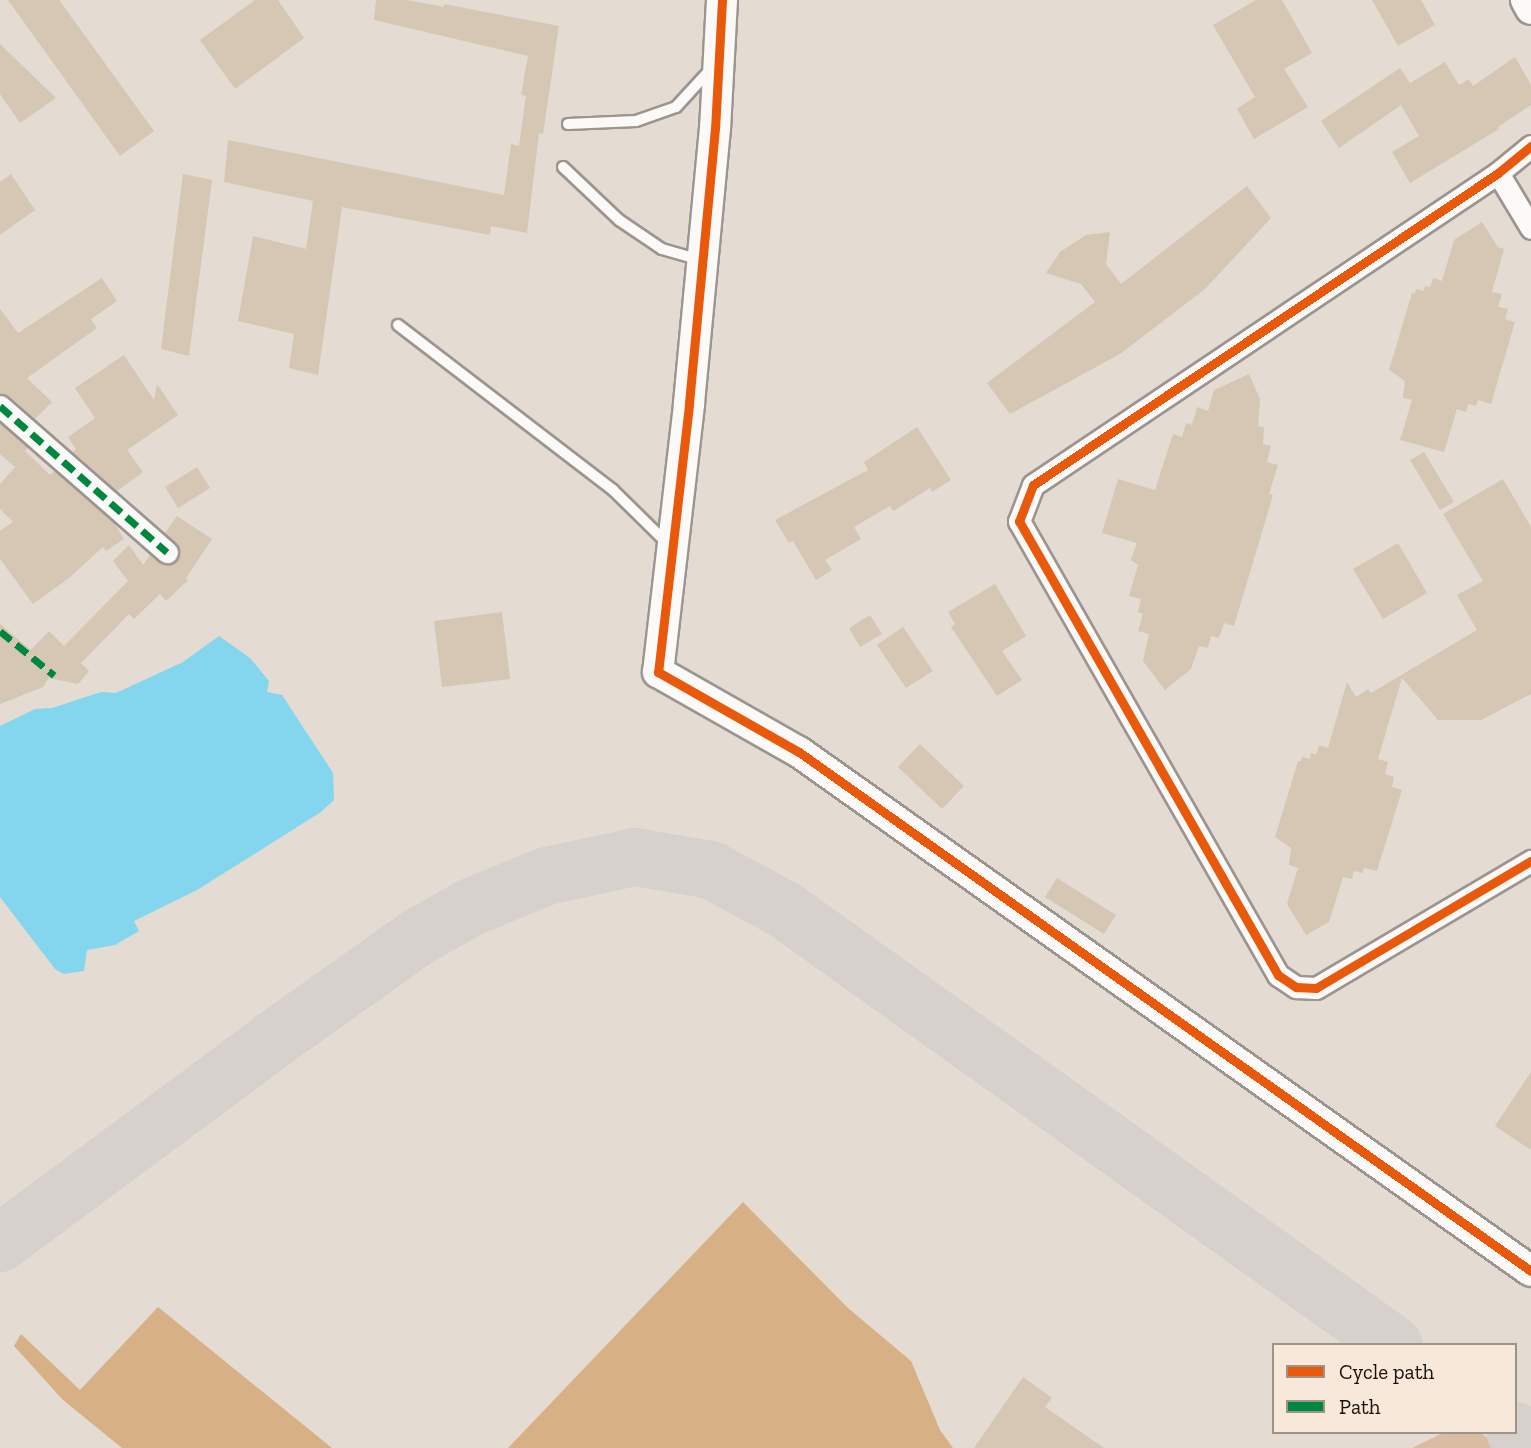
<!DOCTYPE html>
<html>
<head>
<meta charset="utf-8">
<style>
	body { margin:0 }
	#map { position:relative; width:1531px; height:1448px; overflow:hidden; background:#e4dbd3; font-family:"Zilla Slab",serif }
	div>[style] { position:absolute }
	.green>* { inset:0; background:#d8bda2 }
	.forest>* { inset:0; background:#d8b085 }
	.water>* { inset:0; background:#83d6ed }
	.taxiway>* { height:58px; margin:-29px; padding:0 29px; transform-origin:29px; border-radius:29px; background:#d6d1cc }
	.building>* { inset:0; background:#d6c6b4 }
	.roads { filter:drop-shadow(2px 0 #9c958f) drop-shadow(-2px 0 #9c958f) drop-shadow(0 2px #9c958f) drop-shadow(0 -2px #9c958f) }
	.lane>* { height:10px; margin:-5px; padding:0 5px; transform-origin:5px; border-radius:5px; background:#fbfaf8 }
	.street>* { height:21px; margin:-10.5px; padding:0 10.5px; transform-origin:10.5px; border-radius:10.5px; background:#fbfaf8 }
	.secondary>* { height:30px; margin:-15px; padding:0 15px; transform-origin:15px; border-radius:15px; background:#fbfaf8 }
	.quiet>* { height:7px; margin-top:-3.5px; transform-origin:0; background:repeating-linear-gradient(90deg,#00873e 0 14px,transparent 0 21px) }
	.cycleway>* { height:9px; margin:-4.5px; padding:0 4.5px; transform-origin:4.5px; border-radius:4.5px; background:#e8590c }
	span { translate:-50% -50%; white-space:nowrap; text-align:center; line-height:1.15; -webkit-text-stroke:5px #f8e8d9; paint-order:stroke }
	.legend { position:absolute; left:1272px; top:1343px; width:245px; height:91px; box-sizing:border-box; background:#f8e8d9; border:2px solid #9e9388; margin:0; padding:9px 12px; list-style:none; font-size:21px; color:#18130e }
	.legend li { display:flex; align-items:center; gap:14px; height:35px }
	.legend b { width:35px; border:2px solid #9e9388 }
</style>
</head>
<body>
<div id="map">
	<div class="green">
		<i style="clip-path:polygon(1445px 1432px,1479px 1432px,1502px 1448px,1412px 1448px)"></i>
	</div>
	<div class="forest">
		<i style="clip-path:polygon(743px 1202px,848px 1308px,911px 1361px,940px 1430px,953px 1448px,508px 1448px)"></i>
		<i style="clip-path:polygon(158px 1307px,332px 1448px,122px 1448px,63px 1400px,14px 1346px,21px 1334px,80px 1390px)"></i>
	</div>
	<div class="water">
		<i style="clip-path:polygon(219px 636px,250px 658px,269px 681px,267px 692px,282px 695px,333px 773px,334px 800px,321px 812px,197px 890px,134px 921px,139px 931px,115px 945px,87px 950px,84px 971px,64px 974px,55px 969px,0 897px,0 726px,35px 709px,52px 708px,101px 692px,116px 693px,183px 662px)"></i>
	</div>
	<div class="taxiway">
		<i style="left:0;top:1243px;width:340px;rotate:-36.6deg"></i>
		<i style="left:273px;top:1040px;width:178px;rotate:-35.4deg"></i>
		<i style="left:418px;top:937px;width:61px;rotate:-29.5deg"></i>
		<i style="left:471px;top:907px;width:82px;rotate:-22.2deg"></i>
		<i style="left:547px;top:876px;width:90px;rotate:-12.2deg"></i>
		<i style="left:635px;top:857px;width:77px;rotate:9.7deg"></i>
		<i style="left:711px;top:870px;width:84px;rotate:28.4deg"></i>
		<i style="left:785px;top:910px;width:748px;rotate:35.54deg"></i>
		<i style="left:1515px;top:1431px;width:20px;rotate:37deg"></i>
	</div>
	<div class="building">
		<i style="clip-path:polygon(8px 0,59px 0,154px 131px,120px 156px)"></i>
		<i style="clip-path:polygon(255px 0,278px 0,304px 38px,235px 89px,200px 40px)"></i>
		<i style="clip-path:polygon(376px 0,407px 0,444px 7px,444px 4px,559px 26px,543px 134px,539px 133px,527px 233px,491px 226px,490px 235px,342px 207px,318px 375px,289px 368px,294px 334px,238px 321px,253px 236px,306px 249px,313px 201px,224px 182px,228px 140px,504px 195px,511px 144px,519px 146px,526px 96px,521px 95px,528px 56px,374px 20px)"></i>
		<i style="clip-path:polygon(1256px 0,1282px 0,1312px 53px,1284px 69px,1308px 107px,1254px 139px,1237px 109px,1255px 97px,1213px 25px)"></i>
		<i style="clip-path:polygon(1372px 0,1421px 0,1435px 25px,1398px 46px)"></i>
		<i style="clip-path:polygon(0 44px,56px 98px,20px 123px,0 94px)"></i>
		<i style="clip-path:polygon(1515px 57px,1531px 85px,1531px 105px,1498px 127px,1499px 129px,1410px 183px,1392px 152px,1419px 136px,1401px 105px,1339px 148px,1321px 121px,1400px 68px,1410px 83px,1445px 62px,1459px 85px,1469px 79px,1473px 86px)"></i>
		<i style="clip-path:polygon(11px 174px,35px 210px,0 235px,0 182px)"></i>
		<i style="clip-path:polygon(183px 174px,212px 180px,189px 356px,161px 349px)"></i>
		<i style="clip-path:polygon(1247px 186px,1271px 218px,1205px 289px,1120px 354px,1010px 414px,987px 383px,1095px 302px,1081px 284px,1046px 273px,1060px 252px,1086px 235px,1110px 232px,1106px 264px,1121px 284px)"></i>
		<i style="clip-path:polygon(1482px 222px,1498px 247px,1504px 249px,1492px 292px,1502px 294px,1498px 307px,1508px 309px,1505px 319px,1515px 322px,1491px 404px,1478px 400px,1476px 406px,1468px 404px,1466px 412px,1457px 409px,1444px 452px,1400px 440px,1412px 400px,1403px 398px,1405px 381px,1389px 370px,1412px 293px,1415px 294px,1416px 289px,1424px 291px,1425px 286px,1430px 287px,1433px 278px,1442px 281px,1454px 240px)"></i>
		<i style="clip-path:polygon(102px 278px,117px 301px,91px 319px,97px 328px,27px 378px,52px 402px,35px 419px,9px 396px,0 393px,0 309px,18px 333px)"></i>
		<i style="clip-path:polygon(124px 355px,154px 400px,157px 384px,178px 415px,127px 450px,143px 472px,117px 491px,73px 452px,76px 449px,68px 437px,95px 418px,75px 388px)"></i>
		<i style="clip-path:polygon(1249px 374px,1260px 399px,1258px 426px,1264px 427px,1263px 444px,1271px 446px,1267px 462px,1278px 465px,1269px 494px,1273px 495px,1234px 626px,1224px 623px,1219px 638px,1211px 636px,1208px 648px,1199px 646px,1191px 669px,1165px 690px,1143px 661px,1149px 634px,1138px 631px,1143px 614px,1138px 612px,1141px 599px,1129px 596px,1138px 565px,1131px 560px,1137px 543px,1102px 533px,1118px 479px,1155px 490px,1173px 434px,1182px 437px,1186px 423px,1192px 425px,1197px 407px,1208px 411px,1214px 390px)"></i>
		<i style="clip-path:polygon(0 423px,28px 448px,25px 451px,50px 475px,54px 471px,114px 523px,124px 539px,106px 551px,103px 547px,69px 578px,33px 604px,0 559px,0 531px,13px 522px,0 509px,0 484px,15px 467px,0 454px)"></i>
		<i style="clip-path:polygon(917px 427px,951px 480px,932px 492px,930px 488px,893px 511px,890px 506px,854px 527px,861px 539px,825px 560px,832px 570px,816px 580px,793px 541px,789px 543px,775px 520px,868px 470px,864px 462px)"></i>
		<i style="clip-path:polygon(1424px 452px,1454px 502px,1440px 510px,1410px 460px)"></i>
		<i style="clip-path:polygon(197px 467px,210px 488px,178px 508px,165px 487px)"></i>
		<i style="clip-path:polygon(1503px 479px,1531px 527px,1531px 694px,1481px 720px,1438px 720px,1402px 678px,1378px 759px,1388px 762px,1385px 774px,1394px 777px,1392px 787px,1402px 790px,1377px 871px,1364px 868px,1362px 873px,1354px 871px,1352px 879px,1343px 877px,1329px 922px,1306px 935px,1287px 904px,1298px 868px,1289px 865px,1291px 848px,1275px 837px,1298px 761px,1301px 761px,1302px 757px,1310px 759px,1311px 753px,1316px 755px,1319px 745px,1328px 748px,1347px 682px,1356px 697px,1368px 689px,1371px 693px,1477px 630px,1457px 595px,1483px 581px,1443px 514px)"></i>
		<i style="clip-path:polygon(177px 516px,212px 539px,186px 578px,188px 580px,166px 601px,160px 594px,134px 619px,129px 614px,81px 663px,89px 671px,78px 684px,49px 678px,43px 687px,0 704px,0 624px,31px 650px,49px 631px,64px 646px,128px 581px,113px 561px,129px 545px,143px 565px,150px 555px,165px 565px,177px 560px,179px 547px,165px 533px)"></i>
		<i style="clip-path:polygon(1398px 543px,1427px 593px,1383px 619px,1353px 569px)"></i>
		<i style="clip-path:polygon(995px 584px,1026px 636px,1002px 651px,1022px 680px,997px 696px,951px 627px,955px 624px,948px 612px)"></i>
		<i style="clip-path:polygon(502px 612px,510px 679px,442px 687px,434px 621px)"></i>
		<i style="clip-path:polygon(870px 615px,882px 634px,860px 647px,849px 628px)"></i>
		<i style="clip-path:polygon(903px 627px,933px 671px,906px 688px,877px 645px)"></i>
		<i style="clip-path:polygon(920px 744px,964px 786px,942px 809px,898px 767px)"></i>
		<i style="clip-path:polygon(1057px 878px,1116px 915px,1104px 934px,1045px 897px)"></i>
		<i style="clip-path:polygon(1531px 1072px,1531px 1150px,1495px 1126px)"></i>
		<i style="clip-path:polygon(1023px 1377px,1052px 1398px,1045px 1407px,1104px 1448px,974px 1448px)"></i>
	</div>
	<div class="roads">
		<div class="lane">
			<i style="left:568px;top:124px;width:68px;rotate:-2.5deg"></i>
			<i style="left:636px;top:121px;width:42px;rotate:-19.3deg"></i>
			<i style="left:676px;top:107px;width:52px;rotate:-47.4deg"></i>
			<i style="left:563px;top:167px;width:77px;rotate:43.4deg"></i>
			<i style="left:619px;top:220px;width:52px;rotate:34deg"></i>
			<i style="left:662px;top:249px;width:40px;rotate:16deg"></i>
			<i style="left:398px;top:325px;width:271px;rotate:37.5deg"></i>
			<i style="left:613px;top:490px;width:76px;rotate:44.5deg"></i>
		</div>
		<div class="street">
			<i style="left:1531px;top:146px;width:43px;rotate:140.7deg"></i>
			<i style="left:1498px;top:173px;width:560px;rotate:146.14deg"></i>
			<i style="left:1033px;top:485px;width:39px;rotate:111deg"></i>
			<i style="left:1019px;top:521px;width:523px;rotate:60.3deg"></i>
			<i style="left:1278px;top:975px;width:22px;rotate:34deg"></i>
			<i style="left:1296px;top:987px;width:20px;rotate:3deg"></i>
			<i style="left:1316px;top:988px;width:250px;rotate:-30.6deg"></i>
			<i style="left:1498px;top:173px;width:64px;rotate:59deg"></i>
			<i style="left:0;top:406px;width:222px;rotate:41.2deg"></i>
		</div>
		<div class="secondary">
			<i style="left:722px;top:0;width:128px;rotate:93.1deg"></i>
			<i style="left:715px;top:128px;width:278px;rotate:95.4deg"></i>
			<i style="left:689px;top:405px;width:269px;rotate:96.6deg"></i>
			<i style="left:658px;top:672px;width:162px;rotate:29.6deg"></i>
			<i style="left:799px;top:752px;width:897px;rotate:35.34deg"></i>
			<i style="left:1526px;top:0;width:10px;rotate:61deg"></i>
		</div>
	</div>
	<div class="quiet">
		<i style="left:0;top:406px;width:222px;rotate:41.2deg"></i>
		<i style="left:0;top:631px;width:70px;rotate:39.2deg"></i>
	</div>
	<div class="cycleway">
		<i style="left:722px;top:0;width:128px;rotate:93.1deg"></i>
		<i style="left:715px;top:128px;width:278px;rotate:95.4deg"></i>
		<i style="left:689px;top:405px;width:269px;rotate:96.6deg"></i>
		<i style="left:658px;top:672px;width:162px;rotate:29.6deg"></i>
		<i style="left:799px;top:752px;width:897px;rotate:35.34deg"></i>
		<i style="left:1531px;top:146px;width:43px;rotate:140.7deg"></i>
		<i style="left:1498px;top:173px;width:560px;rotate:146.14deg"></i>
		<i style="left:1033px;top:485px;width:39px;rotate:111deg"></i>
		<i style="left:1019px;top:521px;width:523px;rotate:60.3deg"></i>
		<i style="left:1278px;top:975px;width:22px;rotate:34deg"></i>
		<i style="left:1296px;top:987px;width:20px;rotate:3deg"></i>
		<i style="left:1316px;top:988px;width:250px;rotate:-30.6deg"></i>
	</div>
	<ul class="legend">
	<li><b style="height:9px;background:#e8590c"></b>Cycle path</li>
	<li><b style="height:9px;background:#00873e"></b>Path</li>
	</ul>
</div>
</body>
</html>
